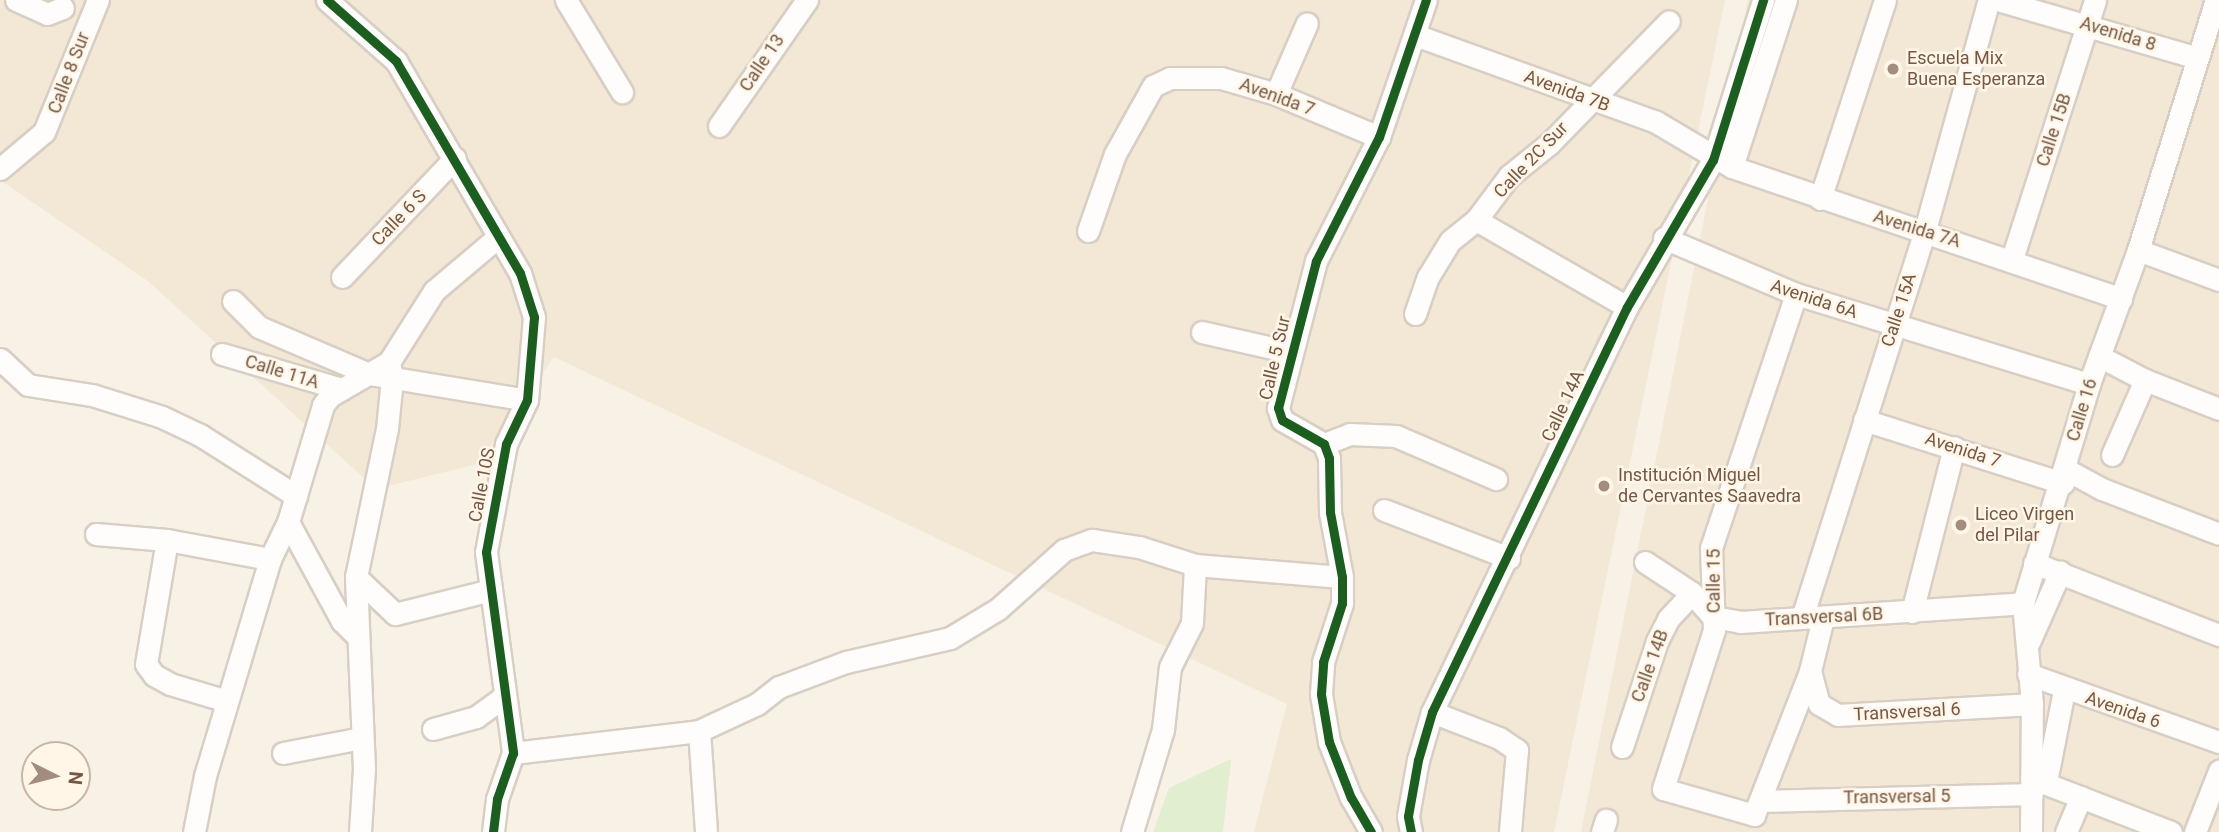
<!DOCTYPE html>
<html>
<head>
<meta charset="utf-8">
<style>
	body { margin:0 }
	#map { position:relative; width:2219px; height:832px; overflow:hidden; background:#f7f1e6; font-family:Roboto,sans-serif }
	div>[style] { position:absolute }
	.residential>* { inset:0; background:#f3e7d6 }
	.green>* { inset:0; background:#e1eed0 }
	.roads { filter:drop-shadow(2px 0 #d8cec4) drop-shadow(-2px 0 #d8cec4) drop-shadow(0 2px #d8cec4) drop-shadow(0 -2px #d8cec4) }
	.minor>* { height:21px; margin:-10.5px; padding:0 10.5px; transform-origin:10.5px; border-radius:10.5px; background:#fefdfb }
	.cycleway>* { height:9px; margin:-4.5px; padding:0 4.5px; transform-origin:4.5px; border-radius:4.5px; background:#1b5e20 }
	.dots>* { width:19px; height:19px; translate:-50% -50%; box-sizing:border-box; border:4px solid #fff6e7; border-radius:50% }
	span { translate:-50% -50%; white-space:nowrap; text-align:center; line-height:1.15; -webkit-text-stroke:5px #fff6e7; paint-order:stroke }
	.street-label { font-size:18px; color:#755746 }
	.poi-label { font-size:18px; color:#755746 }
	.left { translate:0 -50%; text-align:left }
	.north { position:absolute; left:21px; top:741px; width:70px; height:70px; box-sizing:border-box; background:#fff6e7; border:2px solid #c8b6a7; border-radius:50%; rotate:96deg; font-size:19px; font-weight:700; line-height:28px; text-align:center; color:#755746 }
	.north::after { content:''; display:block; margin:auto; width:24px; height:32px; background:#a28d7e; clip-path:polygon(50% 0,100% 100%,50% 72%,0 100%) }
</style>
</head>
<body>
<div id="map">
	<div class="residential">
		<i style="clip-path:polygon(0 0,1725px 0,1554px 832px,1254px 832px,1287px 704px,554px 357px,477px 464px,376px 489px,148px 281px,0 180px)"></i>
		<i style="clip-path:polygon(1748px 0,2219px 0,2219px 832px,1581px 832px)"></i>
	</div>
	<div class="green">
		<i style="clip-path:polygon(1231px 759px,1223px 832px,1153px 832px,1169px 788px)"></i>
	</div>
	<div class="roads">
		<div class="minor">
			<i style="left:16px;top:0;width:34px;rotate:24deg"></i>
			<i style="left:47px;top:14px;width:17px;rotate:-21deg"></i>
			<i style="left:327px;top:0;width:92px;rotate:41.5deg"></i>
			<i style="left:396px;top:61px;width:246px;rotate:59.7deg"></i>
			<i style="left:520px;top:273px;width:46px;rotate:72.3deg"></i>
			<i style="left:534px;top:317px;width:83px;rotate:94.8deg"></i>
			<i style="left:527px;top:400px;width:49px;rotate:115.5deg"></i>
			<i style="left:506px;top:444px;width:110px;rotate:100.5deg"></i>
			<i style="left:486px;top:552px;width:203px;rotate:82.3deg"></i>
			<i style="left:513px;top:753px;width:49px;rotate:109.2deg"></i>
			<i style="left:497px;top:799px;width:33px;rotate:97deg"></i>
			<i style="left:566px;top:0;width:108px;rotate:58.7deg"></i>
			<i style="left:1998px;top:0;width:207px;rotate:16.2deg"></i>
			<i style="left:1415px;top:35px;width:256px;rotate:19.8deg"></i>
			<i style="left:1656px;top:122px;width:88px;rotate:30.6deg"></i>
			<i style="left:1732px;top:167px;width:411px;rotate:18.7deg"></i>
			<i style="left:1276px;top:94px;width:77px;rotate:-66.4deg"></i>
			<i style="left:719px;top:126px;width:154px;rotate:-55.1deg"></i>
			<i style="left:1732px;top:167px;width:176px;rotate:-72.1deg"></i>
			<i style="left:0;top:169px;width:57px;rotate:-40.1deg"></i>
			<i style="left:44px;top:132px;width:143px;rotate:-67.8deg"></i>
			<i style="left:1820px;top:199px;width:209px;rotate:-71.9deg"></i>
			<i style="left:1476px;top:220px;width:174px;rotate:29.9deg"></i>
			<i style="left:1088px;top:231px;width:82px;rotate:-70.7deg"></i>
			<i style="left:1115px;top:154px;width:78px;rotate:-60.8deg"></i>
			<i style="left:1153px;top:86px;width:19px;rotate:-25deg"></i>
			<i style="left:1170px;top:78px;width:51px"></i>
			<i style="left:1221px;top:78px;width:57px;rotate:16.2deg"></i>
			<i style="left:1276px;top:94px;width:112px;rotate:22.7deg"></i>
			<i style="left:1664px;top:238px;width:143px;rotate:23deg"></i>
			<i style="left:1796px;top:294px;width:307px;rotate:17.1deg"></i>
			<i style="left:2138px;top:250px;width:86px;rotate:20.3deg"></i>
			<i style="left:2012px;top:259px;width:272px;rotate:-72.2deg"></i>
			<i style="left:342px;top:277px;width:164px;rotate:-46.5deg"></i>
			<i style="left:1796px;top:294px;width:268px;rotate:108.5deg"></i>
			<i style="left:1711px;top:548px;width:82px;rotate:87.9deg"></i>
			<i style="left:1714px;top:630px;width:167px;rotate:107.8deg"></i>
			<i style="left:1663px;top:789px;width:95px;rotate:15.9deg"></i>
			<i style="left:1754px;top:815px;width:155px;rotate:-68.7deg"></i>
			<i style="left:1810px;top:671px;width:55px;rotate:-76.2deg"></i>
			<i style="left:233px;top:301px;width:37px;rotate:45deg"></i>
			<i style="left:259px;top:327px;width:120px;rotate:23.1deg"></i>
			<i style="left:369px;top:374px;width:160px;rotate:9.3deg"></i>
			<i style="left:1415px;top:314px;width:39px;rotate:-71deg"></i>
			<i style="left:1428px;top:277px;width:42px;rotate:-58.6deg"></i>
			<i style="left:1450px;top:241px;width:33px;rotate:-39deg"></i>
			<i style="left:1476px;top:220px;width:55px;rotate:-53.1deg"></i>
			<i style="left:1509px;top:176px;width:53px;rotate:-38.8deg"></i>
			<i style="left:1550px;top:143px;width:170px;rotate:-45.7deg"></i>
			<i style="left:1202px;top:332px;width:90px;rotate:12.8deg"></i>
			<i style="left:222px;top:354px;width:125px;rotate:16.3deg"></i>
			<i style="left:2099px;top:356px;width:52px;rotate:27.6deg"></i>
			<i style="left:2145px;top:380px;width:79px;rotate:21.4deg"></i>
			<i style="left:0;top:359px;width:38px;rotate:43deg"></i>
			<i style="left:28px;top:385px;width:65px;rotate:8.9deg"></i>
			<i style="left:92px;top:395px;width:73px;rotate:17.4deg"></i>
			<i style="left:162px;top:417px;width:42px;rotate:25.3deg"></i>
			<i style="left:200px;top:435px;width:114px;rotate:32.4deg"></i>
			<i style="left:1864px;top:420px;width:209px;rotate:17.6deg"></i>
			<i style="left:1324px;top:444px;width:28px;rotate:-21deg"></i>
			<i style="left:1350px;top:434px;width:46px;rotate:2.5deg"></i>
			<i style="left:1396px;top:436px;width:109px;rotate:23.3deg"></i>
			<i style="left:2112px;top:455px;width:82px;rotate:-66.3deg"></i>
			<i style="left:2065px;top:469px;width:42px;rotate:28.4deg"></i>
			<i style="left:2102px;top:489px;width:125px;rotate:21deg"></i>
			<i style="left:1384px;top:510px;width:134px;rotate:21deg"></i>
			<i style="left:288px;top:522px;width:113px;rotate:61.4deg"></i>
			<i style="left:342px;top:621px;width:20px;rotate:45deg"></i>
			<i style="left:96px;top:534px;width:71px;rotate:4.8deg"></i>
			<i style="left:167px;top:540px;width:105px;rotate:10.5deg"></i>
			<i style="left:167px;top:540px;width:126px;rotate:99.6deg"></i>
			<i style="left:146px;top:664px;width:14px;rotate:54deg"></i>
			<i style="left:154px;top:675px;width:18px;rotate:29deg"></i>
			<i style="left:170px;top:684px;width:59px;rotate:16.6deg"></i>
			<i style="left:1645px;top:562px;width:56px;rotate:33.4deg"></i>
			<i style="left:1692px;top:593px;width:32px;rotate:49deg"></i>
			<i style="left:1713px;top:617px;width:27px;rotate:10deg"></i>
			<i style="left:1740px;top:622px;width:284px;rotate:-3.8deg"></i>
			<i style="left:2034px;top:563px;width:199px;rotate:21.3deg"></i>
			<i style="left:356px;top:577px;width:54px;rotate:43.5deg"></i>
			<i style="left:395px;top:614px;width:99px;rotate:-14deg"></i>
			<i style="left:1912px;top:612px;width:170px;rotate:-75.7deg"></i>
			<i style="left:1802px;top:618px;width:407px;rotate:-72.4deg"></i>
			<i style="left:1925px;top:230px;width:239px;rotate:-74.5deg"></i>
			<i style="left:2029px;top:642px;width:77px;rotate:-66.1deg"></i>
			<i style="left:1810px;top:671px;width:34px;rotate:75deg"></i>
			<i style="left:1819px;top:704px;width:22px;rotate:30deg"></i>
			<i style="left:1838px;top:715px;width:194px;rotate:-3.2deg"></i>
			<i style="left:2028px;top:674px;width:203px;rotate:19.6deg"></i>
			<i style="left:1432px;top:712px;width:72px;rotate:21.2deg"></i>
			<i style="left:1499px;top:738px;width:22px;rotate:34deg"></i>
			<i style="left:1517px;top:750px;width:82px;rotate:94.9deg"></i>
			<i style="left:433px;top:729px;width:45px;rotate:-15.6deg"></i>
			<i style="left:476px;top:717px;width:34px;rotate:-36deg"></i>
			<i style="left:699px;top:731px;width:101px;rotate:86deg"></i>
			<i style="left:1622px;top:747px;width:112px;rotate:-71.7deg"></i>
			<i style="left:1657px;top:641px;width:25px;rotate:-63deg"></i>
			<i style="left:1668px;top:619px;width:35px;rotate:-47deg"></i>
			<i style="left:283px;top:753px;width:80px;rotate:-10.8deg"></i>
			<i style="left:513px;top:753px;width:187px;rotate:-6.7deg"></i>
			<i style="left:699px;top:731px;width:64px;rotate:-25deg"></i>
			<i style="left:757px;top:704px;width:28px;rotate:-38deg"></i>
			<i style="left:779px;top:687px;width:72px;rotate:-20.5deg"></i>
			<i style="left:846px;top:662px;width:107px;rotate:-13deg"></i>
			<i style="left:950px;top:638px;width:56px;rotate:-31.1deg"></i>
			<i style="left:998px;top:609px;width:89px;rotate:-41.8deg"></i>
			<i style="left:1064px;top:550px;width:30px;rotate:-20deg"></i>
			<i style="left:1092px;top:540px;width:48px;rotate:8.5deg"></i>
			<i style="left:1139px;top:547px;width:59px;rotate:17.8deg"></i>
			<i style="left:1195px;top:565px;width:147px;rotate:4.7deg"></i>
			<i style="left:2031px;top:778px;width:150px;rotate:21.1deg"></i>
			<i style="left:2046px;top:782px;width:94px;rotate:-78.9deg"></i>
			<i style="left:1762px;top:801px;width:270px;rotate:-1.5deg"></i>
			<i style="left:194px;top:832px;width:57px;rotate:-78.9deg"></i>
			<i style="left:205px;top:776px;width:227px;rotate:-73.3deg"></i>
			<i style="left:270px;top:559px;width:41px;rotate:-64.1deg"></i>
			<i style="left:288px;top:522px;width:122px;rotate:-73.3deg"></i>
			<i style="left:323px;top:405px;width:11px;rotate:-52deg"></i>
			<i style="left:330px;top:396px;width:68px;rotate:-30deg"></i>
			<i style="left:389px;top:362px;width:84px;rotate:-57.6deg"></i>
			<i style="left:434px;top:291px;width:84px;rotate:-40.2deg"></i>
			<i style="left:360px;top:832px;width:63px;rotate:-86.4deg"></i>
			<i style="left:364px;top:769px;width:192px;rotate:-92.4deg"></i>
			<i style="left:356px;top:577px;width:151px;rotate:-78.2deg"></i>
			<i style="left:387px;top:429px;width:51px;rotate:-84.4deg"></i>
			<i style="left:392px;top:378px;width:16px;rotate:-101deg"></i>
			<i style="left:1132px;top:832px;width:108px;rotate:-73.2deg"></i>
			<i style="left:1163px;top:729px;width:62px;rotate:-83.6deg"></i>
			<i style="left:1170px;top:667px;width:49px;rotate:-63.4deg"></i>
			<i style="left:1192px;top:623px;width:58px;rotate:-87deg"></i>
			<i style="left:1371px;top:832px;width:39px;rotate:-120deg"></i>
			<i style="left:1351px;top:798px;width:60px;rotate:-111.4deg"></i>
			<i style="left:1329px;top:742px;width:49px;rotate:-99.5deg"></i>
			<i style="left:1321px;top:694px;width:32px;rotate:-86deg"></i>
			<i style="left:1323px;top:662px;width:62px;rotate:-72.1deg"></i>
			<i style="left:1342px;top:603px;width:26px;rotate:-90deg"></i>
			<i style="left:1342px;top:577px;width:66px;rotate:-100.5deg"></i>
			<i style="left:1330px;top:512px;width:54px;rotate:-91.1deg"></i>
			<i style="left:1329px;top:458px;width:15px;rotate:-110deg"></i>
			<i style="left:1324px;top:444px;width:48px;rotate:-150.3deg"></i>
			<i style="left:1282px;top:420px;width:13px;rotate:-108deg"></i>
			<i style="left:1278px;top:408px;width:152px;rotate:-75.5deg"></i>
			<i style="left:1316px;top:261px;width:139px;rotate:-63.1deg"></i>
			<i style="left:1379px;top:137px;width:145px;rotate:-71.1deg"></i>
			<i style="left:1411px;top:832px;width:16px;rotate:-101deg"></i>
			<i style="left:1408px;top:816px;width:57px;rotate:-79.9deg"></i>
			<i style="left:1418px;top:760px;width:50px;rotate:-73.7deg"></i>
			<i style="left:1432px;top:712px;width:449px;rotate:-64.3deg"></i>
			<i style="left:1627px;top:307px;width:170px;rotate:-59.7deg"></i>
			<i style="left:1713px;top:160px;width:168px;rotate:-72.6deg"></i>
			<i style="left:1602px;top:832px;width:13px;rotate:-72deg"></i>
			<i style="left:2031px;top:832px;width:128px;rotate:-89.6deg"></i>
			<i style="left:2032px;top:704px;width:101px;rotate:-95.1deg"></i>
			<i style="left:2023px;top:603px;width:229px;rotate:-73.2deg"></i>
			<i style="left:2089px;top:384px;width:143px;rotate:-69.9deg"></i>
			<i style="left:2138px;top:250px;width:262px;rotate:-72.7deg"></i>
			<i style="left:2066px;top:832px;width:38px;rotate:-67deg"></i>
			<i style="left:2195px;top:832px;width:66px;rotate:-68.5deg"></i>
		</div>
	</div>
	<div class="cycleway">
		<i style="left:327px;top:0;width:92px;rotate:41.5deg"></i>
		<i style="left:396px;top:61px;width:246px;rotate:59.7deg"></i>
		<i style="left:520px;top:273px;width:46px;rotate:72.3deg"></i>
		<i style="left:534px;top:317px;width:83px;rotate:94.8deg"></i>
		<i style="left:527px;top:400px;width:49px;rotate:115.5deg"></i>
		<i style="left:506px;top:444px;width:110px;rotate:100.5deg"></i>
		<i style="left:486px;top:552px;width:203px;rotate:82.3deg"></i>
		<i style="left:513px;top:753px;width:49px;rotate:109.2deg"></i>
		<i style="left:497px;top:799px;width:33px;rotate:97deg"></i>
		<i style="left:1371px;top:832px;width:39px;rotate:-120deg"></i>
		<i style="left:1351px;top:798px;width:60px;rotate:-111.4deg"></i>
		<i style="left:1329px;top:742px;width:49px;rotate:-99.5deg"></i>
		<i style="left:1321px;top:694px;width:32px;rotate:-86deg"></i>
		<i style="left:1323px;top:662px;width:62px;rotate:-72.1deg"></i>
		<i style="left:1342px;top:603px;width:26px;rotate:-90deg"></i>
		<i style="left:1342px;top:577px;width:66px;rotate:-100.5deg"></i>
		<i style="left:1330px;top:512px;width:54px;rotate:-91.1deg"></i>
		<i style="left:1329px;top:458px;width:15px;rotate:-110deg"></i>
		<i style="left:1324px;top:444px;width:48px;rotate:-150.3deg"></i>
		<i style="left:1282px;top:420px;width:13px;rotate:-108deg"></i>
		<i style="left:1278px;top:408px;width:152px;rotate:-75.5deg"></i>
		<i style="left:1316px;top:261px;width:139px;rotate:-63.1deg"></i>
		<i style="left:1379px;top:137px;width:145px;rotate:-71.1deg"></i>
		<i style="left:1411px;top:832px;width:16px;rotate:-101deg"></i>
		<i style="left:1408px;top:816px;width:57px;rotate:-79.9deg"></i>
		<i style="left:1418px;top:760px;width:50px;rotate:-73.7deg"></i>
		<i style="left:1432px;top:712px;width:449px;rotate:-64.3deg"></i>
		<i style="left:1627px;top:307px;width:170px;rotate:-59.7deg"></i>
		<i style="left:1713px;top:160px;width:168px;rotate:-72.6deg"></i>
	</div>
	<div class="dots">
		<i style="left:1893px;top:69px;background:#a28d7e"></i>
		<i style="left:1604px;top:486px;background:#a28d7e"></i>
		<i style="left:1961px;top:525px;background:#a28d7e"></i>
	</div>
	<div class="street-label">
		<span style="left:2118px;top:34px;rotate:17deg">Avenida 8</span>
		<span style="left:762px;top:63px;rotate:-56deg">Calle 13</span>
		<span style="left:69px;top:73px;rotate:-69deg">Calle 8 Sur</span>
		<span style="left:1567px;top:91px;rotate:20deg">Avenida 7B</span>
		<span style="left:1277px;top:97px;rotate:20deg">Avenida 7</span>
		<span style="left:2054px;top:130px;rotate:-72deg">Calle 15B</span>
		<span style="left:1531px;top:160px;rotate:-46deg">Calle 2C Sur</span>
		<span style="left:399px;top:218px;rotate:-46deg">Calle 6 S</span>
		<span style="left:1917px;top:229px;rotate:17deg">Avenida 7A</span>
		<span style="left:1814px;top:299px;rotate:18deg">Avenida 6A</span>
		<span style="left:1899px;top:310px;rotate:-72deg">Calle 15A</span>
		<span style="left:1275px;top:358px;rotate:-77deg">Calle 5 Sur</span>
		<span style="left:282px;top:372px;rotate:17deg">Calle 11A</span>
		<span style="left:1563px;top:406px;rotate:-65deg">Calle 14A</span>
		<span style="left:2082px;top:410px;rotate:-73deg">Calle 16</span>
		<span style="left:1963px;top:450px;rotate:18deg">Avenida 7</span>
		<span style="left:482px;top:485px;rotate:-79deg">Calle 10S</span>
		<span style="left:1714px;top:581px;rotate:-90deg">Calle 15</span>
		<span style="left:1824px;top:617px;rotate:-3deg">Transversal 6B</span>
		<span style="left:1650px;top:666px;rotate:-70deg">Calle 14B</span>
		<span style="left:2123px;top:710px;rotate:19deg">Avenida 6</span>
		<span style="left:1907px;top:712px;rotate:-3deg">Transversal 6</span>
		<span style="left:1897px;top:797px;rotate:-1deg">Transversal 5</span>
	</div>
	<div class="poi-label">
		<span class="left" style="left:1907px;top:69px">Escuela Mix<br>Buena Esperanza</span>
		<span class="left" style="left:1618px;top:486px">Institución Miguel<br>de Cervantes Saavedra</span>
		<span class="left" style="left:1975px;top:525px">Liceo Virgen<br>del Pilar</span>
	</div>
	<div class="north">N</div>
</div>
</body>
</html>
